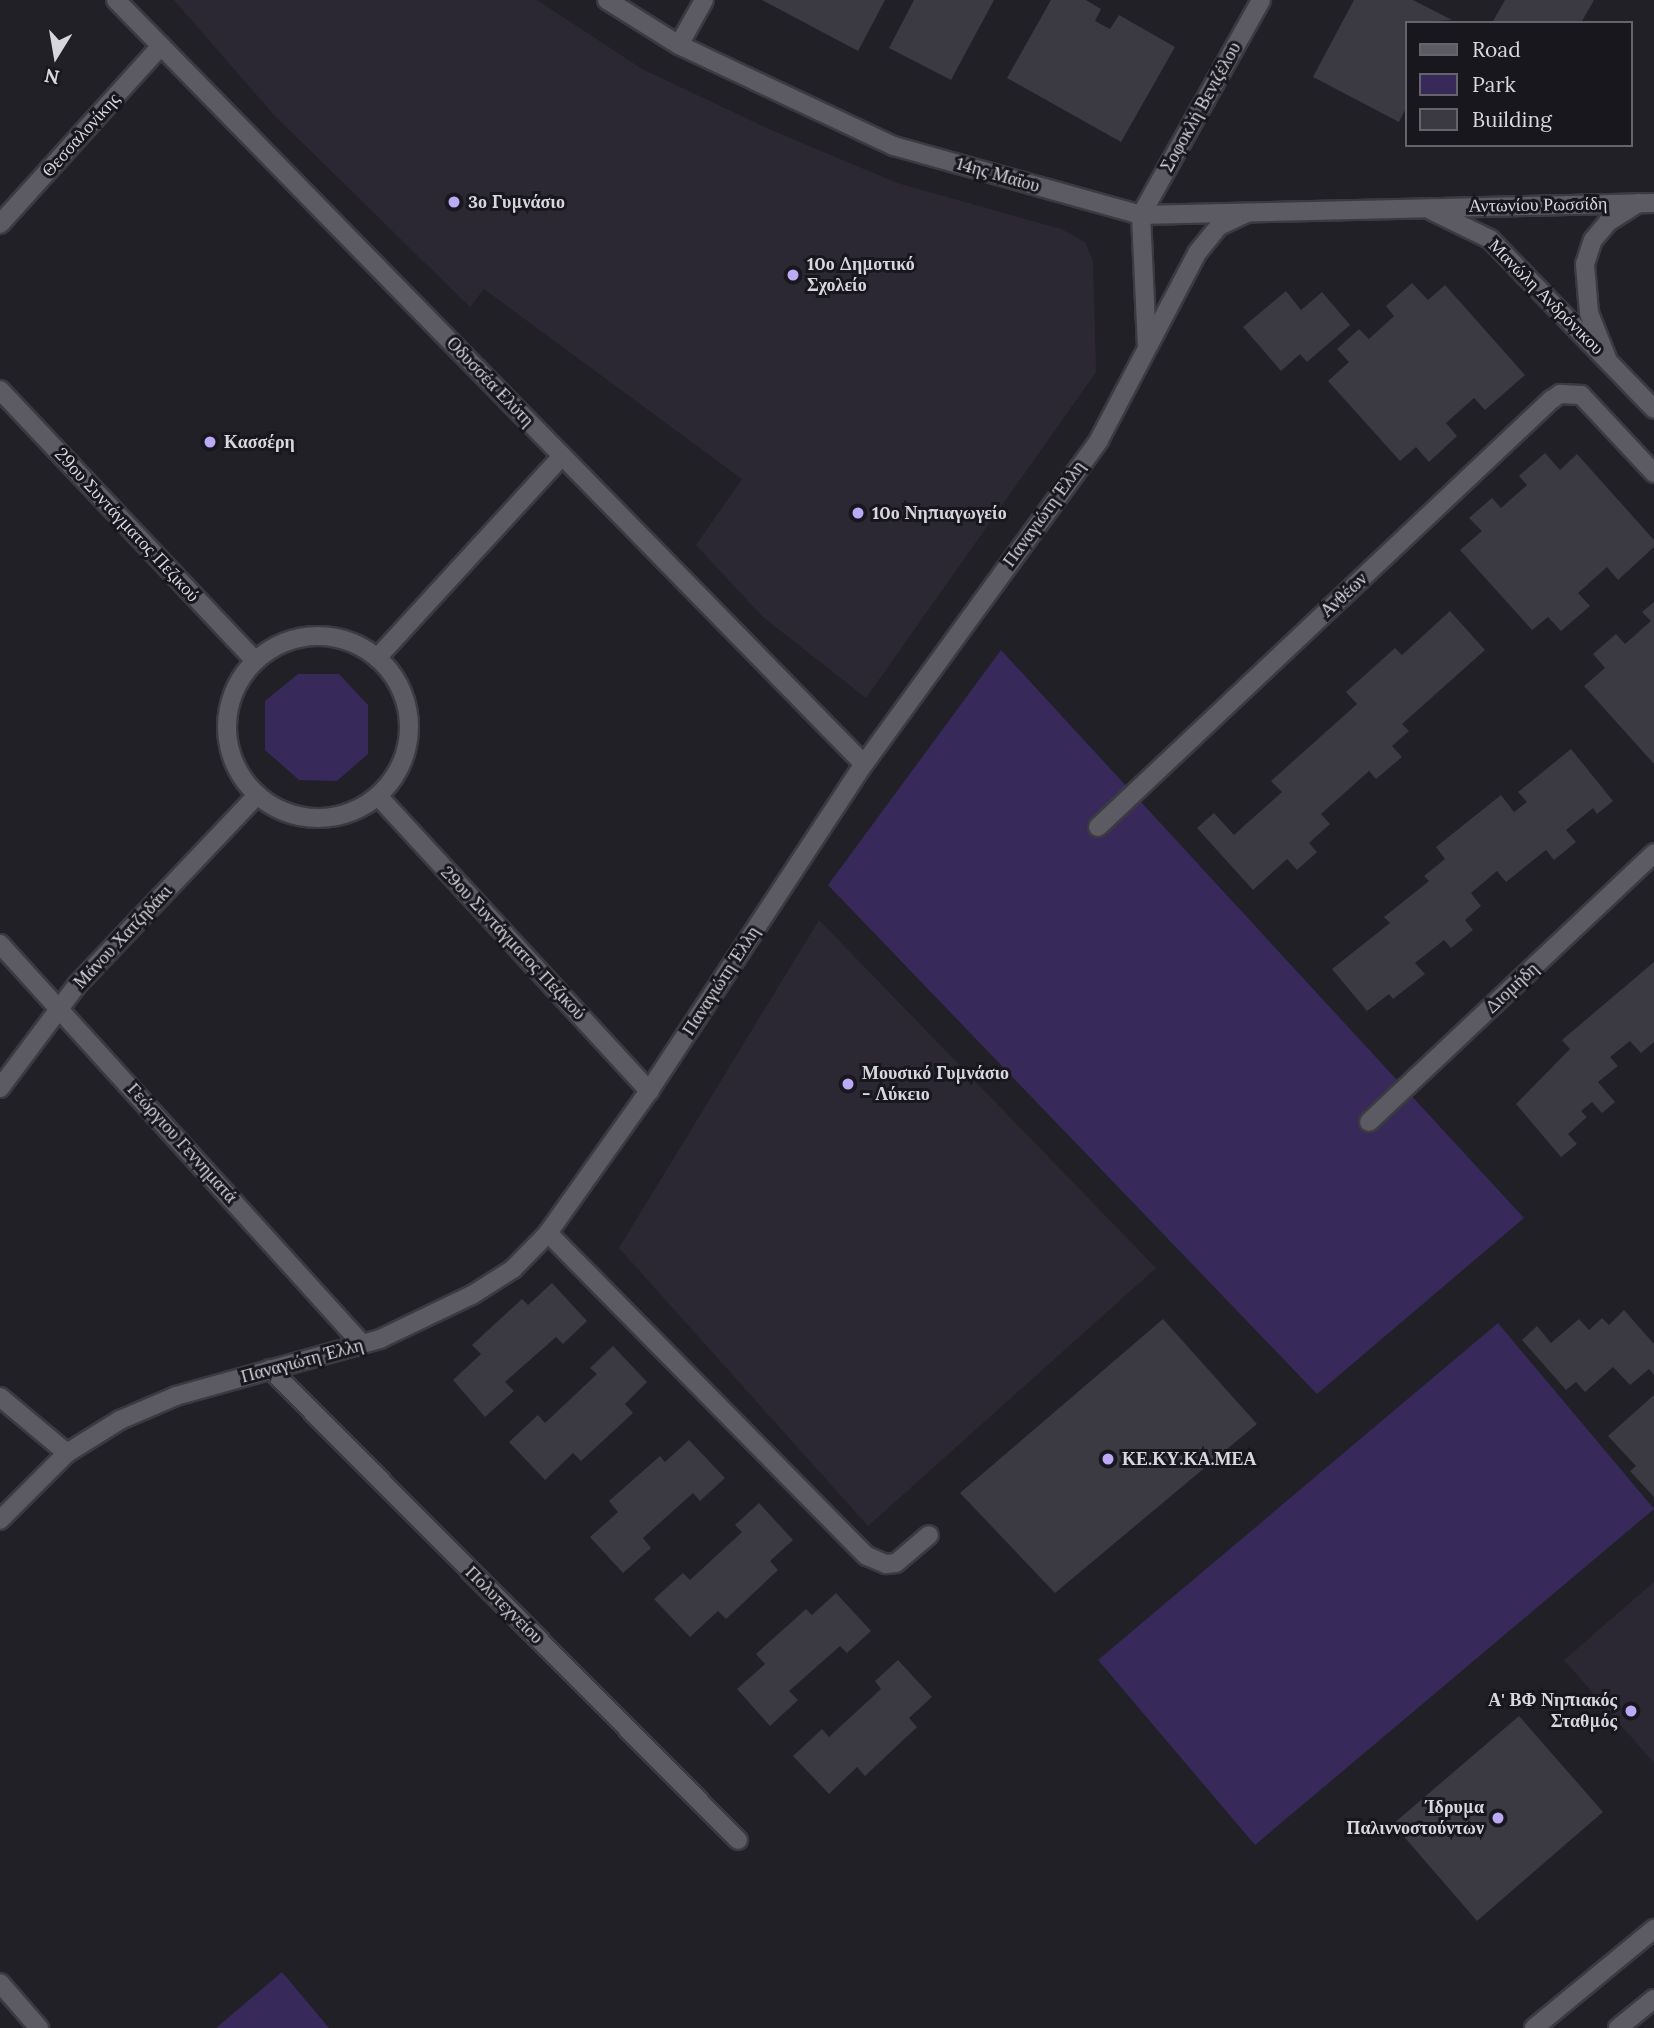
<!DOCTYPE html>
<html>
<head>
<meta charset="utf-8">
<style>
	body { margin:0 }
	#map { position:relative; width:1654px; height:2028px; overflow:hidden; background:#212027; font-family:Lora,serif }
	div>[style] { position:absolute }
	.built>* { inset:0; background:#2b2834 }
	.green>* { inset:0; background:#372959 }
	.building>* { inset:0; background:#3b3941 }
	.roads { filter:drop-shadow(2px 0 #3c3a41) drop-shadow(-2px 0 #3c3a41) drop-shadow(0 2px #3c3a41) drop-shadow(0 -2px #3c3a41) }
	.minor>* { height:18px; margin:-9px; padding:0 9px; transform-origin:9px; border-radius:9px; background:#5c5a63 }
	.minor>.ring { margin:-9px; padding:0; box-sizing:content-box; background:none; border:18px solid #5c5a63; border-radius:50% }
	.tertiary>* { height:18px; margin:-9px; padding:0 9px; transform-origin:9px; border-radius:9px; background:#5c5a63 }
	.secondary>* { height:18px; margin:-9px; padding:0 9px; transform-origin:9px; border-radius:9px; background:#5c5a63 }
	.dots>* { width:19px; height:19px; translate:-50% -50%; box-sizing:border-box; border:4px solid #18171e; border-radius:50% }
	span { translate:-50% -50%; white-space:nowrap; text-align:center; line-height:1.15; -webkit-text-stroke:6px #18171e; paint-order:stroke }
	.street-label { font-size:18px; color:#d8d7dd }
	.poi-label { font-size:18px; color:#d8d7dd; font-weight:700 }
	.left { translate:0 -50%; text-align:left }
	.right { translate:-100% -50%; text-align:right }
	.legend { position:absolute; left:1405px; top:21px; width:228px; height:126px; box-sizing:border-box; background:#18171e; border:2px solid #65646a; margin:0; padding:9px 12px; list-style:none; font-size:21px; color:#d8d7dd }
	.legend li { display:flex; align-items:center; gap:14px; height:35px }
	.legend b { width:35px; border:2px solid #65646a }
	.north { position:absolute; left:21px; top:21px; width:70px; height:70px; -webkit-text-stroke:5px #18171e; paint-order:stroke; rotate:191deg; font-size:19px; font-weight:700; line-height:28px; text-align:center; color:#d8d7dd }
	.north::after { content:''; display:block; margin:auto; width:24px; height:32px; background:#d8d7dd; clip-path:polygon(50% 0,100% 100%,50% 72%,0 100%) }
</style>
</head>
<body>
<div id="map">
	<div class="built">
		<i style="clip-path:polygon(174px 0,537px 0,642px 69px,769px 129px,897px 183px,1061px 229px,1085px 242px,1093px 261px,1096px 372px,866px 698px,763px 617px,696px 545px,742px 479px,484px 289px,470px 307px,274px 115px)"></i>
		<i style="clip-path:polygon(819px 920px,1156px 1268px,868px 1526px,619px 1248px)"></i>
		<i style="clip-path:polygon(1654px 1582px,1654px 1763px,1564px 1660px)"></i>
	</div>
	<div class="green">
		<i style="clip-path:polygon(1001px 650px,1524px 1218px,1317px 1394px,828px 885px)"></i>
		<i style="clip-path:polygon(298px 674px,339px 674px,368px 705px,368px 754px,337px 781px,299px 780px,265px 750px,265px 701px)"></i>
		<i style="clip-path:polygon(1498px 1323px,1654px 1509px,1255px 1845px,1098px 1660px)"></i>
		<i style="clip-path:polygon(282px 1972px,329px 2028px,216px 2028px)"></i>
	</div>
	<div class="building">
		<i style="clip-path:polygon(762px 0,885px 0,858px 51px)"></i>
		<i style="clip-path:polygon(914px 0,994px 0,951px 80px,889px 48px)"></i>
		<i style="clip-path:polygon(1051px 0,1086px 0,1101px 9px,1095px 21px,1110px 29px,1119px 15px,1175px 47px,1121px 142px,1007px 78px)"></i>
		<i style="clip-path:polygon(1354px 0,1413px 0,1452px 20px,1407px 23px,1407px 106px,1399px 122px,1313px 77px)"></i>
		<i style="clip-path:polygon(1505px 0,1594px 0,1582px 21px,1586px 23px,1492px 23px)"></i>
		<i style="clip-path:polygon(1412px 283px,1428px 300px,1445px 285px,1525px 375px,1485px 410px,1474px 398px,1446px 423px,1457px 436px,1429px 462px,1416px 447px,1400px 461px,1328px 381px,1349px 362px,1337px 349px,1359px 329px,1369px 339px,1394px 316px,1386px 306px)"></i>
		<i style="clip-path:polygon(1286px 291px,1301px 310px,1322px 292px,1350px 325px,1307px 362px,1300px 354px,1281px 371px,1243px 327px)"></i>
		<i style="clip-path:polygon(1545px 453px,1560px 470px,1577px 454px,1654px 540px,1654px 547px,1618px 580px,1607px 567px,1578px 593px,1590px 606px,1561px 631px,1548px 617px,1532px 630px,1460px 550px,1482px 531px,1469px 518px,1492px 498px,1501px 508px,1527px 485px,1519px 476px)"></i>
		<i style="clip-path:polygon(1654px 602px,1654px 764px,1584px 686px,1605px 668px,1593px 654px,1616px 634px,1625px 644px,1651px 621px,1642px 612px)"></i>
		<i style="clip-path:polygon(1450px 611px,1485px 650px,1402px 724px,1409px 731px,1392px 746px,1402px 757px,1376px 779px,1369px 771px,1321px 814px,1330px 824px,1309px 843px,1317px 852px,1297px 870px,1287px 859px,1253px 890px,1197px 828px,1214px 813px,1234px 835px,1245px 825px,1282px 792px,1271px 781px,1357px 704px,1346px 692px,1395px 648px,1402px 655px)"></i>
		<i style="clip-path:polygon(1571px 749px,1613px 801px,1597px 814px,1593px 808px,1566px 830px,1576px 842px,1554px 860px,1546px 850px,1506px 882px,1497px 871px,1471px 893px,1481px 906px,1465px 920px,1473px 930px,1451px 948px,1444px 940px,1415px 963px,1425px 974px,1393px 999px,1389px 994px,1367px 1011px,1332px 969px,1390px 923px,1384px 917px,1429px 881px,1424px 876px,1445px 859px,1436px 847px,1501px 795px,1514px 812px,1527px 802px,1518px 792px)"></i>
		<i style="clip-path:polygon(1654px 962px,1654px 1042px,1641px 1053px,1630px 1041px,1610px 1057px,1618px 1066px,1598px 1082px,1615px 1102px,1602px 1113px,1592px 1102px,1581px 1111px,1587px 1117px,1568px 1134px,1577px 1144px,1561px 1157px,1516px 1104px,1570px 1049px,1562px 1040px)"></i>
		<i style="clip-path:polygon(552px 1283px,587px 1321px,563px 1344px,556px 1337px,505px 1382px,514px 1391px,485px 1417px,453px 1380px,481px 1354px,472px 1345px,522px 1299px,528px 1305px)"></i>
		<i style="clip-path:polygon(1624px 1310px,1654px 1344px,1654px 1375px,1649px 1369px,1630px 1385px,1613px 1367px,1585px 1392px,1576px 1382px,1566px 1390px,1522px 1340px,1537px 1326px,1551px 1343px,1579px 1319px,1589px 1330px,1602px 1318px,1609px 1325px)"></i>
		<i style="clip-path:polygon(1163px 1319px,1257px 1424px,1055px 1593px,960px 1493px)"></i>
		<i style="clip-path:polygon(613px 1346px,647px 1382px,625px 1404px,633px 1413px,581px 1461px,573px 1453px,545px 1480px,509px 1442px,538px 1415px,545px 1423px,597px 1374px,590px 1368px)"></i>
		<i style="clip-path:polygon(1654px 1395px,1654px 1497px,1630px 1471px,1636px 1466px,1608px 1436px)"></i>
		<i style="clip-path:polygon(689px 1440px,725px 1478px,700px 1501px,693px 1493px,643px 1538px,651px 1548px,623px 1573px,590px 1537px,618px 1512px,609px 1501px,660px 1456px,665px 1462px)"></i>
		<i style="clip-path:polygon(759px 1503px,793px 1540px,770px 1561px,778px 1570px,726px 1619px,718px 1611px,690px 1637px,654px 1599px,683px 1573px,690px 1580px,742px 1532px,735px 1525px)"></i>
		<i style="clip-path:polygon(836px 1593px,871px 1631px,847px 1653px,840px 1646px,789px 1691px,798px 1700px,770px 1726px,737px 1689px,765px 1664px,756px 1654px,806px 1609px,812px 1615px)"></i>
		<i style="clip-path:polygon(898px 1660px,932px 1697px,909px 1718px,917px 1727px,865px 1776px,857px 1767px,829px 1794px,793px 1756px,822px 1729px,829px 1737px,881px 1689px,875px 1681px)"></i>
		<i style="clip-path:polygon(1519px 1716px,1603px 1812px,1477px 1921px,1393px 1824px)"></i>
	</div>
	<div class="roads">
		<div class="minor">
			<i style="left:116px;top:0;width:1069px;rotate:45.61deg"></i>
			<i style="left:679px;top:45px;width:51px;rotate:-60.9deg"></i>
			<i style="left:1141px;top:215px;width:246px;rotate:-60.8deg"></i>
			<i style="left:0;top:224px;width:240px;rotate:-47.9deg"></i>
			<i style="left:1607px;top:358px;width:48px;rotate:-111.8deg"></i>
			<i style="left:1589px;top:313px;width:49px;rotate:-94.7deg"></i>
			<i style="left:1585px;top:264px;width:25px;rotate:-72deg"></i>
			<i style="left:1593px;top:240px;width:23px;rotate:-50deg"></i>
			<i style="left:1608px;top:222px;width:36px;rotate:-32deg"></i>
			<i style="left:0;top:390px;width:372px;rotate:46.7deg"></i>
			<i class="ring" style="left:227px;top:636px;width:164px;height:164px"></i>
			<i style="left:377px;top:658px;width:274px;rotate:-47.5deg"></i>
			<i style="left:378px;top:796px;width:401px;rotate:47.4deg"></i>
			<i style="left:1098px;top:827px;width:623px;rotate:-43.31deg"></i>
			<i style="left:1551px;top:400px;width:11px;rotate:-34deg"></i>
			<i style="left:1560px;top:394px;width:21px;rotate:3deg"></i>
			<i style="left:1581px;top:395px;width:107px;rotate:46.9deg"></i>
			<i style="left:0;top:944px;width:539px;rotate:47.85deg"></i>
			<i style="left:0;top:1088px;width:129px;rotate:-53.2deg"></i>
			<i style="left:77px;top:985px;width:262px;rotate:-46.5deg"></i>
			<i style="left:1369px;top:1122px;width:392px;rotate:-43.3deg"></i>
			<i style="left:548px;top:1233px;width:454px;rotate:45.4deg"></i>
			<i style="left:867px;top:1556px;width:21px;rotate:23deg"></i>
			<i style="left:886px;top:1564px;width:10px;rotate:-6deg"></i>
			<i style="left:896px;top:1563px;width:43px;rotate:-40.3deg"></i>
			<i style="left:270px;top:1369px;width:664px;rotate:45.18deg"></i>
			<i style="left:0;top:1397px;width:87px;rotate:39.9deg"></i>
		</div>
		<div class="tertiary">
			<i style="left:607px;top:0;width:85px;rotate:32deg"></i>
			<i style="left:679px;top:45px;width:238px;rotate:25.2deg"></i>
			<i style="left:894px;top:146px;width:256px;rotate:15.6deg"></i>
			<i style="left:1141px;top:215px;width:513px;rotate:-1.34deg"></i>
			<i style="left:1432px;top:211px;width:64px;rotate:25.8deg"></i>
			<i style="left:1490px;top:239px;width:236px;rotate:46deg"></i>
			<i style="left:1141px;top:215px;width:132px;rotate:87.4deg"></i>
			<i style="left:0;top:1520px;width:95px;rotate:-45deg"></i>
			<i style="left:67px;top:1453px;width:62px;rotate:-31.9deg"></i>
			<i style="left:120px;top:1420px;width:61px;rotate:-23.2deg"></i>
			<i style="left:176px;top:1396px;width:212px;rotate:-15.6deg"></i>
			<i style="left:380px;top:1339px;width:102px;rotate:-25.6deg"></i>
			<i style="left:472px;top:1295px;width:49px;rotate:-32.4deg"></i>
			<i style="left:513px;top:1269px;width:50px;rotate:-45.8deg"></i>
			<i style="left:548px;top:1233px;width:174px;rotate:-54.6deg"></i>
			<i style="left:649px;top:1091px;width:391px;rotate:-56.7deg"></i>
			<i style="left:864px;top:764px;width:400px;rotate:-54deg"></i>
			<i style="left:1099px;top:440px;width:211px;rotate:-62.3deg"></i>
			<i style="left:1197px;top:253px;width:35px;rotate:-51deg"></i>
			<i style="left:1219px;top:226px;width:31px;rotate:-25deg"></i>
		</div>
		<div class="secondary">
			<i style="left:0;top:1983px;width:60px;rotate:49.1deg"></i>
			<i style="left:1534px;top:2028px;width:156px;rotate:-39.5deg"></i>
			<i style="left:1618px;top:2028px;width:46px;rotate:-38.9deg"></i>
		</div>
	</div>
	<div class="dots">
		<i style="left:454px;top:202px;background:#bcaaf6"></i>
		<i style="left:793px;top:275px;background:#bcaaf6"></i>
		<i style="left:210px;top:442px;background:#bcaaf6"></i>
		<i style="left:858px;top:513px;background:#bcaaf6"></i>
		<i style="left:848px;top:1084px;background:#bcaaf6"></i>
		<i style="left:1108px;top:1459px;background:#bcaaf6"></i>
		<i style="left:1631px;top:1711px;background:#bcaaf6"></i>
		<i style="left:1498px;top:1818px;background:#bcaaf6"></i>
	</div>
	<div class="street-label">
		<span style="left:1201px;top:107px;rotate:-61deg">Σοφοκλή Βενιζέλου</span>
		<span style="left:81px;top:135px;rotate:-48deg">Θεσσαλονίκης</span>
		<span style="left:998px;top:175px;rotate:16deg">14ης Μαΐου</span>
		<span style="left:1538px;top:205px;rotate:-1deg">Αντωνίου Ρωσσίδη</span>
		<span style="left:1546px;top:297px;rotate:45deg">Μανώλη Ανδρόνικου</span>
		<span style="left:490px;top:382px;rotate:46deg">Οδυσσέα Ελύτη</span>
		<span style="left:1044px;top:514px;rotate:-54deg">Παναγιώτη Έλλη</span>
		<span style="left:127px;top:525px;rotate:47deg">29ου Συντάγματος Πεζικού</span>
		<span style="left:1344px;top:595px;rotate:-43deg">Ανθέων</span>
		<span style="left:123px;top:937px;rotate:-47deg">Μάνου Χατζηδάκι</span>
		<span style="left:513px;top:943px;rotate:47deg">29ου Συντάγματος Πεζικού</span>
		<span style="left:721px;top:981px;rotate:-57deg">Παναγιώτη Έλλη</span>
		<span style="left:1512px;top:988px;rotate:-43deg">Διομήδη</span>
		<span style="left:182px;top:1143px;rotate:48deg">Γεώργιου Γεννηματά</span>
		<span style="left:302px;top:1361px;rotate:-15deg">Παναγιώτη Έλλη</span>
		<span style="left:504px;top:1605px;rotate:45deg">Πολυτεχνείου</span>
	</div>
	<div class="poi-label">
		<span class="left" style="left:468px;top:202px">3ο Γυμνάσιο</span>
		<span class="left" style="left:807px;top:275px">10ο Δημοτικό<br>Σχολείο</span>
		<span class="left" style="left:224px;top:442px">Κασσέρη</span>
		<span class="left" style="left:872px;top:513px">10ο Νηπιαγωγείο</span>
		<span class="left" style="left:862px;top:1084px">Μουσικό Γυμνάσιο<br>- Λύκειο</span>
		<span class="left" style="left:1122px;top:1459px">ΚΕ.ΚΥ.ΚΑ.ΜΕΑ</span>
		<span class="right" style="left:1617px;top:1711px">Α' ΒΦ Νηπιακός<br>Σταθμός</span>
		<span class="right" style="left:1484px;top:1818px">Ίδρυμα<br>Παλιννοστούντων</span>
	</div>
	<ul class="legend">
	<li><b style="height:9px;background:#5c5a63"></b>Road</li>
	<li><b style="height:19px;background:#372959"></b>Park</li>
	<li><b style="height:19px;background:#3b3941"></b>Building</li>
	</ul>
	<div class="north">N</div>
</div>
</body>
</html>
